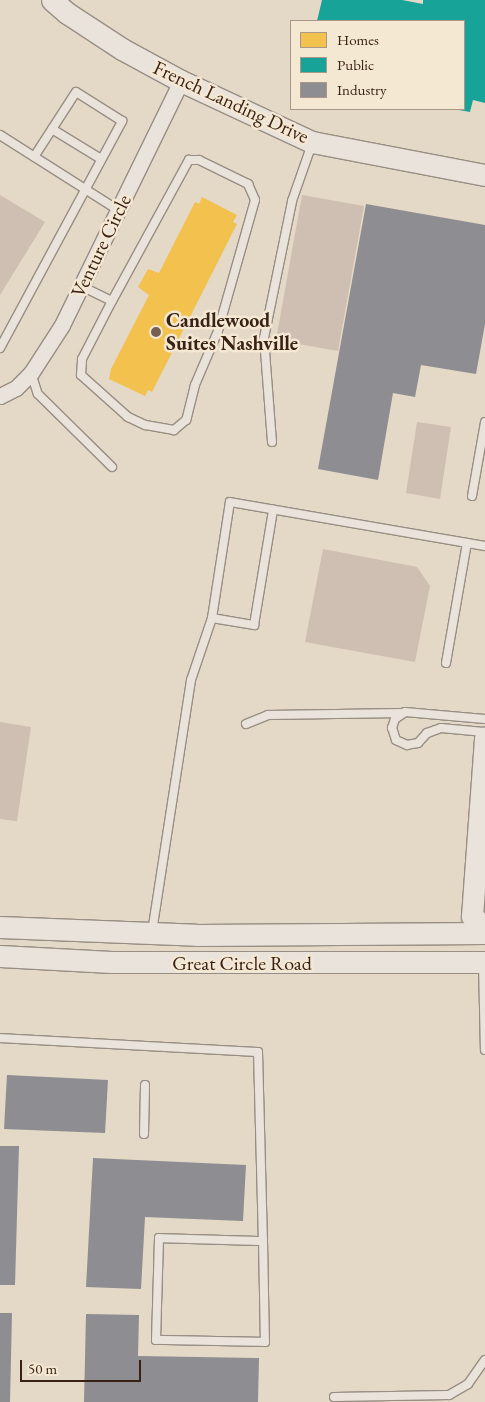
<!DOCTYPE html>
<html>
<head>
<meta charset="utf-8">
<style>
	body { margin:0 }
	#map { position:relative; width:485px; height:1402px; overflow:hidden; background:#e4d8c7; font-family:"EB Garamond",serif }
	div>[style] { position:absolute }
	.homes>* { inset:0; background:#f2c14e }
	.public>* { inset:0; background:#17a398 }
	.industry>* { inset:0; background:#8d8d92 }
	.building>* { inset:0; background:#cfbeb2 }
	.roads { filter:drop-shadow(1px 0 #988e83) drop-shadow(-1px 0 #988e83) drop-shadow(0 1px #988e83) drop-shadow(0 -1px #988e83) }
	.lane>* { height:8px; margin:-4px; padding:0 4px; transform-origin:4px; border-radius:4px; background:#e9e3db }
	.street>* { height:15px; margin:-7.5px; padding:0 7.5px; transform-origin:7.5px; border-radius:7.5px; background:#e9e3db }
	.secondary>* { height:21px; margin:-10.5px; padding:0 10.5px; transform-origin:10.5px; border-radius:10.5px; background:#e9e3db }
	.dots>* { width:14px; height:14px; translate:-50% -50%; box-sizing:border-box; border:2px solid #f5e8d3; border-radius:50% }
	span { translate:-50% -50%; white-space:nowrap; text-align:center; line-height:1.15; -webkit-text-stroke:5px #f5e8d3; paint-order:stroke }
	.street-label { font-size:20px; color:#382115 }
	.poi-label { font-size:20px; color:#382115; font-weight:700 }
	.left { translate:0 -50%; text-align:left }
	.legend { position:absolute; left:290px; top:20px; width:175px; height:90px; box-sizing:border-box; background:#f5e8d3; border:1px solid #a99887; margin:0; padding:6px 9px; list-style:none; font-size:15px; color:#382115 }
	.legend li { display:flex; align-items:center; gap:10px; height:25px }
	.legend b { width:25px; border:1px solid #a99887 }
	.scale { position:absolute; left:20px; top:1360px; width:121px; height:22px; box-sizing:border-box; border:2px solid #382115; border-top:0; padding-left:6px; font-size:15px; line-height:18px; white-space:nowrap; color:#382115; -webkit-text-stroke:4px #f5e8d3; paint-order:stroke }
</style>
</head>
<body>
<div id="map">
	<div class="homes">
		<i style="clip-path:polygon(202px 197px,237px 215px,233px 222px,237px 224px,152px 392px,148px 390px,145px 396px,109px 379px,111px 369px,149px 295px,138px 287px,148px 269px,159px 273px,195px 202px,199px 204px)"></i>
	</div>
	<div class="public">
		<i style="clip-path:polygon(322px 0,402px 0,423px 4px,423px 0,485px 0,485px 103px,473px 100px,470px 112px,459px 110px,464px 109px,464px 21px,317px 21px)"></i>
	</div>
	<div class="industry">
		<i style="clip-path:polygon(366px 204px,485px 225px,485px 324px,476px 374px,421px 365px,415px 397px,393px 393px,378px 480px,318px 469px)"></i>
		<i style="clip-path:polygon(7px 1075px,108px 1080px,105px 1133px,4px 1129px)"></i>
		<i style="clip-path:polygon(0 1146px,19px 1146px,15px 1285px,0 1285px)"></i>
		<i style="clip-path:polygon(93px 1158px,246px 1165px,243px 1221px,145px 1217px,141px 1289px,86px 1287px)"></i>
		<i style="clip-path:polygon(0 1313px,12px 1313px,10px 1402px,0 1402px)"></i>
		<i style="clip-path:polygon(86px 1314px,139px 1315px,138px 1356px,259px 1358px,258px 1402px,84px 1402px)"></i>
	</div>
	<div class="building">
		<i style="clip-path:polygon(0 195px,45px 222px,0 295px)"></i>
		<i style="clip-path:polygon(302px 195px,364px 206px,338px 351px,276px 340px)"></i>
		<i style="clip-path:polygon(417px 422px,451px 427px,440px 499px,406px 493px)"></i>
		<i style="clip-path:polygon(323px 549px,417px 567px,430px 586px,415px 662px,305px 642px)"></i>
		<i style="clip-path:polygon(0 722px,31px 727px,17px 821px,0 819px)"></i>
	</div>
	<div class="roads">
		<div class="lane">
			<i style="left:52px;top:129px;width:57px;rotate:31.5deg"></i>
			<i style="left:0;top:135px;width:140px;rotate:32.4deg"></i>
			<i style="left:81px;top:286px;width:34px;rotate:26deg"></i>
			<i style="left:112px;top:301px;width:161px;rotate:-61.4deg"></i>
			<i style="left:189px;top:160px;width:10px"></i>
			<i style="left:199px;top:160px;width:55px;rotate:26.1deg"></i>
			<i style="left:248px;top:184px;width:17px;rotate:66deg"></i>
			<i style="left:255px;top:200px;width:136px;rotate:105.8deg"></i>
			<i style="left:218px;top:331px;width:59px;rotate:113.1deg"></i>
			<i style="left:195px;top:385px;width:36px;rotate:104deg"></i>
			<i style="left:186px;top:420px;width:16px;rotate:140deg"></i>
			<i style="left:174px;top:430px;width:29px;rotate:-170deg"></i>
			<i style="left:145px;top:425px;width:19px;rotate:-155deg"></i>
			<i style="left:128px;top:417px;width:63px;rotate:-138.2deg"></i>
			<i style="left:81px;top:375px;width:16px;rotate:-86deg"></i>
			<i style="left:82px;top:359px;width:65px;rotate:-62.7deg"></i>
			<i style="left:0;top:348px;width:258px;rotate:-61.7deg"></i>
			<i style="left:122px;top:121px;width:54px;rotate:-147.8deg"></i>
			<i style="left:76px;top:92px;width:77px;rotate:122.9deg"></i>
			<i style="left:31px;top:373px;width:22px;rotate:72deg"></i>
			<i style="left:38px;top:394px;width:104px;rotate:44.6deg"></i>
			<i style="left:272px;top:442px;width:104px;rotate:-94.4deg"></i>
			<i style="left:264px;top:338px;width:140px;rotate:-78.4deg"></i>
			<i style="left:292px;top:201px;width:60px;rotate:-70.7deg"></i>
			<i style="left:472px;top:496px;width:75px;rotate:-80deg"></i>
			<i style="left:212px;top:618px;width:43px;rotate:9.5deg"></i>
			<i style="left:254px;top:625px;width:117px;rotate:-80.6deg"></i>
			<i style="left:446px;top:663px;width:122px;rotate:-80.1deg"></i>
			<i style="left:246px;top:724px;width:24px;rotate:-22deg"></i>
			<i style="left:268px;top:715px;width:135px;rotate:-0.8deg"></i>
			<i style="left:484px;top:732px;width:43px;rotate:-174.7deg"></i>
			<i style="left:441px;top:728px;width:15px;rotate:160deg"></i>
			<i style="left:427px;top:733px;width:13px;rotate:132deg"></i>
			<i style="left:418px;top:743px;width:11px;rotate:170deg"></i>
			<i style="left:407px;top:745px;width:12px;rotate:-156deg"></i>
			<i style="left:396px;top:740px;width:13px;rotate:-108deg"></i>
			<i style="left:392px;top:728px;width:9px;rotate:-72deg"></i>
			<i style="left:395px;top:719px;width:12px;rotate:-35deg"></i>
			<i style="left:405px;top:712px;width:80px;rotate:5deg"></i>
			<i style="left:152px;top:932px;width:255px;rotate:-81.2deg"></i>
			<i style="left:191px;top:680px;width:65px;rotate:-71.3deg"></i>
			<i style="left:212px;top:618px;width:117px;rotate:-81.2deg"></i>
			<i style="left:230px;top:502px;width:259px;rotate:9.8deg"></i>
			<i style="left:483px;top:964px;width:86px;rotate:88.7deg"></i>
			<i style="left:0;top:1038px;width:258px;rotate:3.1deg"></i>
			<i style="left:258px;top:1052px;width:189px;rotate:88.5deg"></i>
			<i style="left:263px;top:1241px;width:101px;rotate:88.9deg"></i>
			<i style="left:265px;top:1342px;width:109px;rotate:-178.9deg"></i>
			<i style="left:156px;top:1340px;width:102px;rotate:-88.3deg"></i>
			<i style="left:159px;top:1238px;width:104px;rotate:1.7deg"></i>
			<i style="left:144px;top:1134px;width:49px;rotate:-88.8deg"></i>
			<i style="left:334px;top:1397px;width:115px;rotate:-1deg"></i>
			<i style="left:449px;top:1395px;width:22px;rotate:-30deg"></i>
			<i style="left:468px;top:1384px;width:29px;rotate:-55deg"></i>
		</div>
		<div class="street">
			<i style="left:0;top:396px;width:18px;rotate:-27deg"></i>
			<i style="left:16px;top:388px;width:21px;rotate:-45deg"></i>
			<i style="left:31px;top:373px;width:57px;rotate:-57.1deg"></i>
			<i style="left:62px;top:325px;width:271px;rotate:-64deg"></i>
		</div>
		<div class="secondary">
			<i style="left:52px;top:0;width:20px;rotate:41deg"></i>
			<i style="left:67px;top:13px;width:66px;rotate:33.2deg"></i>
			<i style="left:122px;top:49px;width:67px;rotate:28.5deg"></i>
			<i style="left:181px;top:81px;width:145px;rotate:25deg"></i>
			<i style="left:312px;top:142px;width:176px;rotate:10.8deg"></i>
			<i style="left:0;top:927px;width:196px;rotate:2.3deg"></i>
			<i style="left:196px;top:935px;width:289px;rotate:-0.4deg"></i>
			<i style="left:485px;top:928px;width:18px;rotate:-137deg"></i>
			<i style="left:472px;top:916px;width:179px;rotate:-85.8deg"></i>
			<i style="left:0;top:956px;width:111px;rotate:3.1deg"></i>
			<i style="left:111px;top:962px;width:374px"></i>
		</div>
	</div>
	<div class="dots">
		<i style="left:156px;top:332px;background:#746153"></i>
	</div>
	<div class="street-label">
		<span style="left:231px;top:102px;rotate:25deg">French Landing Drive</span>
		<span style="left:101px;top:246px;rotate:-64deg">Venture Circle</span>
		<span style="left:242px;top:963px">Great Circle Road</span>
	</div>
	<div class="poi-label">
		<span class="left" style="left:166px;top:332px">Candlewood<br>Suites Nashville</span>
	</div>
	<ul class="legend">
	<li><b style="height:14px;background:#f2c14e"></b>Homes</li>
	<li><b style="height:14px;background:#17a398"></b>Public</li>
	<li><b style="height:14px;background:#8d8d92"></b>Industry</li>
	</ul>
	<div class="scale">50 m</div>
</div>
</body>
</html>
